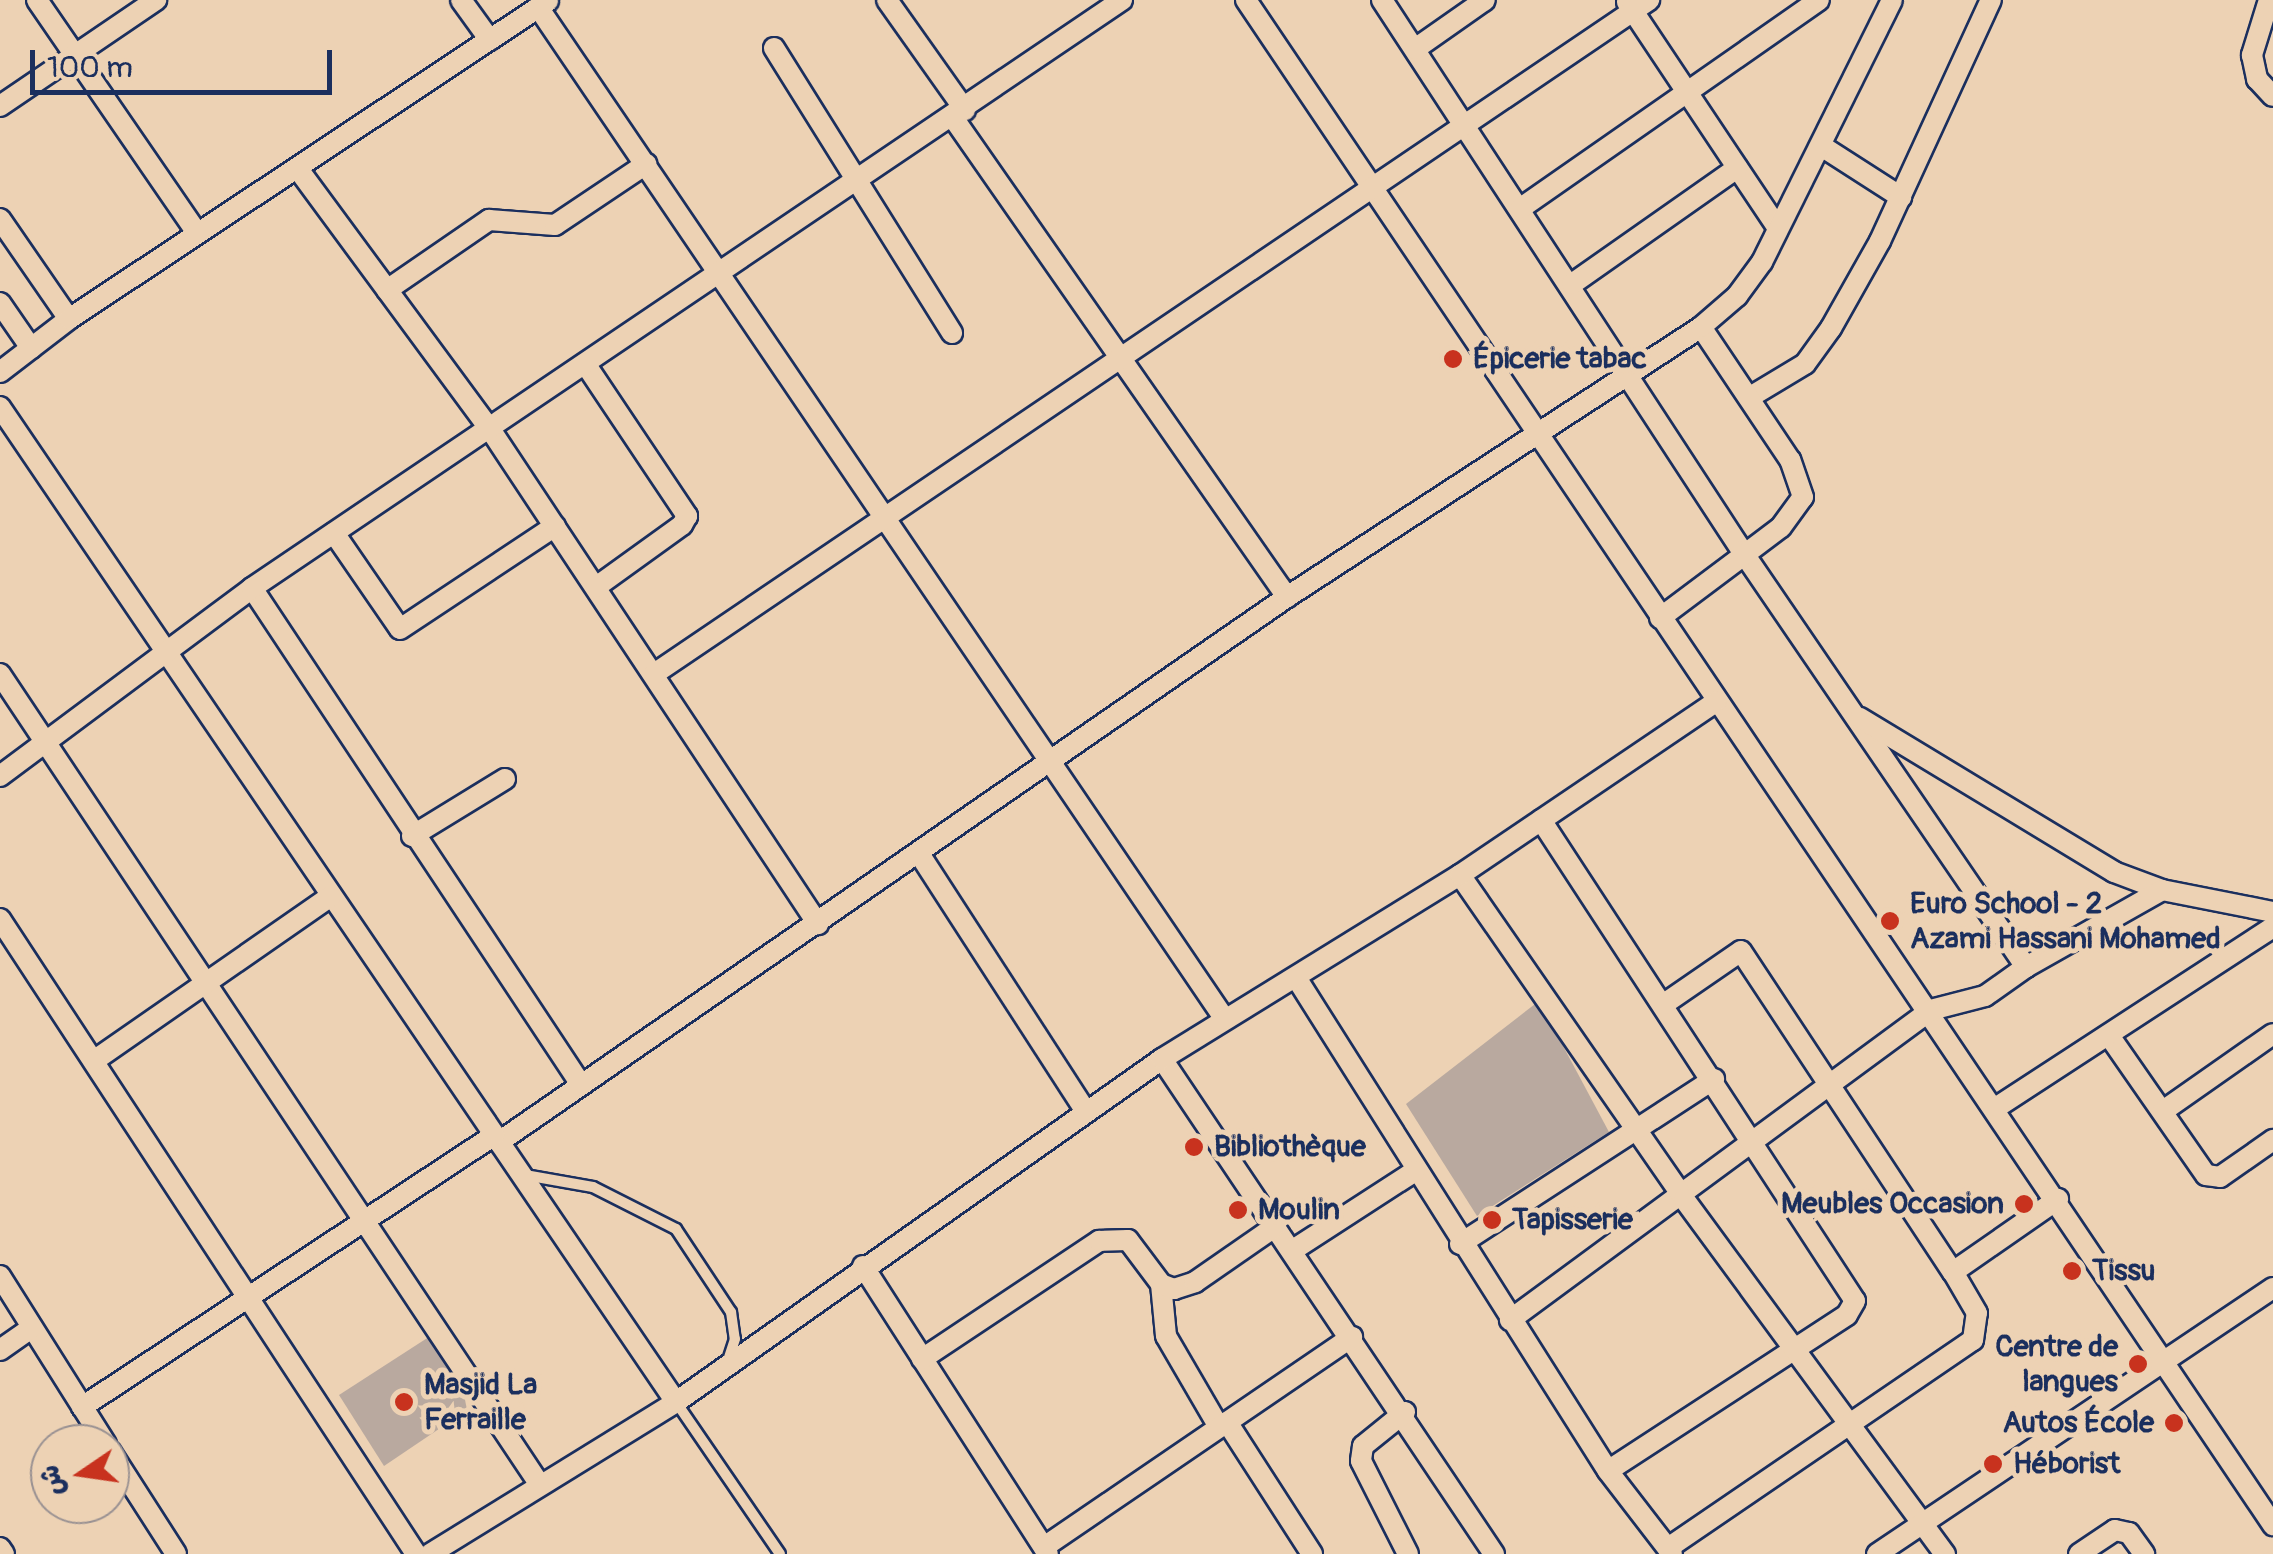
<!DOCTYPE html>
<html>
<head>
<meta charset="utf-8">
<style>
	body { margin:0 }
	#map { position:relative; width:2273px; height:1554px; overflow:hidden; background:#edd2b4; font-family:Pangolin,"Playpen Sans Arabic",sans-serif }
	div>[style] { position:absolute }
	.building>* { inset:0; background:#b9a99f }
	.roads { filter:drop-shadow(2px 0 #1b2f5e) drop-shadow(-2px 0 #1b2f5e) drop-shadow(0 2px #1b2f5e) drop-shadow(0 -2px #1b2f5e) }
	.service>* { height:10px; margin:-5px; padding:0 5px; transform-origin:5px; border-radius:5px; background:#edd2b4 }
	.minor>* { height:20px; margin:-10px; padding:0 10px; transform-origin:10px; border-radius:10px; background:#edd2b4 }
	.dots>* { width:28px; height:28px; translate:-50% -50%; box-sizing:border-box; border:5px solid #edd2b4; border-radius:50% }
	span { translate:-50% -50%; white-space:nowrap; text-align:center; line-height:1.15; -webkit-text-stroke:10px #edd2b4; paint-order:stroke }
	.poi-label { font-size:30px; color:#1b2f5e; font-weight:700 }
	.left { translate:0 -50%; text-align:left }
	.right { translate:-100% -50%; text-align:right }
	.north { position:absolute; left:30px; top:1424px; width:100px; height:100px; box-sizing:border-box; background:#edd2b4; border:2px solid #999192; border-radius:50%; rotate:257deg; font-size:28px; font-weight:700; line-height:40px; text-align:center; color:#1b2f5e }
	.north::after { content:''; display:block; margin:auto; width:35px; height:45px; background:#c8321e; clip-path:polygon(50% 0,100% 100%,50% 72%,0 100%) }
	.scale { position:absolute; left:30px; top:50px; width:302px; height:45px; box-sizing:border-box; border:5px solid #1b2f5e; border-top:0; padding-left:12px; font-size:30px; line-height:35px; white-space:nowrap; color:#1b2f5e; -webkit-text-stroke:8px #edd2b4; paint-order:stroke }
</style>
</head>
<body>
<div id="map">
	<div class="building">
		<i style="clip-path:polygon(1539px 1001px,1609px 1132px,1477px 1216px,1406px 1104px)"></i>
		<i style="clip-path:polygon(435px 1333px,461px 1379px,467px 1410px,384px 1466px,339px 1395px)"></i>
	</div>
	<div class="roads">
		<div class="service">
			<i style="left:525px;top:1175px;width:69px;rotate:10deg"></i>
			<i style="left:593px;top:1187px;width:93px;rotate:26.8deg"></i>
			<i style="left:676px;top:1229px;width:100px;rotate:56.5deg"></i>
			<i style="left:731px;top:1312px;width:27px;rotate:82deg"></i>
			<i style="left:735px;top:1339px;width:23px;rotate:108deg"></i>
			<i style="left:676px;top:1402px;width:184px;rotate:55.6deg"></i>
		</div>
		<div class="minor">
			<i style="left:37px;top:0;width:283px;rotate:55.5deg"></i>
			<i style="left:461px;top:0;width:49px;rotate:54.1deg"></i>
			<i style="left:887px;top:0;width:135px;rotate:54.7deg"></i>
			<i style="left:1246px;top:0;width:1839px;rotate:56.04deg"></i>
			<i style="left:1382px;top:0;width:658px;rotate:56.84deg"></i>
			<i style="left:1742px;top:551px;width:504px;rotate:55.68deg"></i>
			<i style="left:2026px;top:967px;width:50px;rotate:144.7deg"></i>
			<i style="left:1985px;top:996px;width:56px;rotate:165.5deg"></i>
			<i style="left:1931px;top:1010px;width:523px;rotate:143.63deg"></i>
			<i style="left:2269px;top:0;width:58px;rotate:107.2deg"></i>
			<i style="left:2252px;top:55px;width:25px;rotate:78deg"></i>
			<i style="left:2257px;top:79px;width:23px;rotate:47deg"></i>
			<i style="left:1627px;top:2px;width:272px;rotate:56.3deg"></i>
			<i style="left:538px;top:7px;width:1222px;rotate:55.84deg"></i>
			<i style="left:774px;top:48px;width:336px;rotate:58deg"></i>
			<i style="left:1415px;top:49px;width:85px;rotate:-35deg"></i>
			<i style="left:0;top:106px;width:189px;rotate:-34.2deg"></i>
			<i style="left:954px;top:119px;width:583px;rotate:55.14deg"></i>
			<i style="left:1823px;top:147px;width:93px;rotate:32.7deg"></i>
			<i style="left:298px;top:169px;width:323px;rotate:53.6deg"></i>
			<i style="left:490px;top:429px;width:594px;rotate:56.47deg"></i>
			<i style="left:1521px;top:208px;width:363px;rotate:-34.9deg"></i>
			<i style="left:0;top:219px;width:121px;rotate:55.4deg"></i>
			<i style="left:1572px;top:284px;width:202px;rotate:-35.1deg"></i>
			<i style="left:387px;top:290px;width:124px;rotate:-34.5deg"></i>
			<i style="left:489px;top:220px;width:66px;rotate:4.3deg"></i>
			<i style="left:555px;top:225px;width:110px;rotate:-33.8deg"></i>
			<i style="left:0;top:303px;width:55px;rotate:55.4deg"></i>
			<i style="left:586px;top:365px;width:182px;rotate:56.2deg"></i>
			<i style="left:687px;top:516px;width:10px;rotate:119deg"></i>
			<i style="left:682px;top:525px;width:106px;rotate:144.2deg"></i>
			<i style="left:0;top:372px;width:87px;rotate:-37.5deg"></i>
			<i style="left:69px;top:319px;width:575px;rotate:-33.58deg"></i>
			<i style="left:1750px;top:397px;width:64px;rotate:-31deg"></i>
			<i style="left:1805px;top:364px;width:44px;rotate:-54.2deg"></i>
			<i style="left:1831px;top:328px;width:100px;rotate:-60.6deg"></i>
			<i style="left:1880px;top:241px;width:265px;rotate:-65.3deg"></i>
			<i style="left:0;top:407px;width:1203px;rotate:55.81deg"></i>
			<i style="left:334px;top:533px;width:116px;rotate:55.5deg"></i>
			<i style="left:400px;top:629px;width:186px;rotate:-33.6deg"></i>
			<i style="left:252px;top:588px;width:594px;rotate:56.47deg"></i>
			<i style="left:1660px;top:618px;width:151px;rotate:-36.9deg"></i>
			<i style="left:1781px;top:527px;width:37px;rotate:-54deg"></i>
			<i style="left:1803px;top:497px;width:39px;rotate:-109deg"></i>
			<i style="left:1790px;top:460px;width:160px;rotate:-123.8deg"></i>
			<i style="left:0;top:674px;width:974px;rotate:56.34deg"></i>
			<i style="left:654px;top:674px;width:1202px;rotate:-34.11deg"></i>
			<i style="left:1860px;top:718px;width:297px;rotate:31.2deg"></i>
			<i style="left:2114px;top:872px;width:51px;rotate:20.6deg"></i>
			<i style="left:2162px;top:890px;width:113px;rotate:11.2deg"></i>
			<i style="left:0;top:776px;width:314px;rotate:-36.7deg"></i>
			<i style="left:252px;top:588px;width:1050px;rotate:-34.05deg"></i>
			<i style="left:1541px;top:820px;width:574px;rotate:56.86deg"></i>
			<i style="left:1855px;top:1301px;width:16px;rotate:120deg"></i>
			<i style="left:1847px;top:1315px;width:285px;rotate:146.9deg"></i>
			<i style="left:412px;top:836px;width:109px;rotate:-31.5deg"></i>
			<i style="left:920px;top:855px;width:306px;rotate:57.1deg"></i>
			<i style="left:1460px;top:875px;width:394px;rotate:55.3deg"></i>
			<i style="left:1684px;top:1199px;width:441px;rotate:53.7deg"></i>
			<i style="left:0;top:919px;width:759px;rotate:56.77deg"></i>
			<i style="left:2026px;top:967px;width:156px;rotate:-29.5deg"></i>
			<i style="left:1297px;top:979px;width:582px;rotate:57.7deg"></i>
			<i style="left:1608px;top:1471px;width:105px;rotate:52.4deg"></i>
			<i style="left:1664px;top:1004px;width:93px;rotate:-34.5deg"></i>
			<i style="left:1741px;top:951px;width:385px;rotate:56.6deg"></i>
			<i style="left:1953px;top:1272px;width:128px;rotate:-34.8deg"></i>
			<i style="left:2110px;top:1037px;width:168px;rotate:55.2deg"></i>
			<i style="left:2206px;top:1175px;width:14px;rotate:8deg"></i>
			<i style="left:2220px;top:1177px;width:65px;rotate:-34.9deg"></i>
			<i style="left:1162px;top:1059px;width:596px;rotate:56.15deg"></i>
			<i style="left:95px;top:1060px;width:287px;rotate:-34.8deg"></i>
			<i style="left:1997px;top:1107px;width:330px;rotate:-33.1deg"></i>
			<i style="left:2163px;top:1111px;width:134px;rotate:-35deg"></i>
			<i style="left:499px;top:1142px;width:958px;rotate:-34.67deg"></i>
			<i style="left:1287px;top:597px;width:494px;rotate:-33.1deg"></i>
			<i style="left:1701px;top:327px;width:48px;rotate:-40.7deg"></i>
			<i style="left:1737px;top:296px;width:42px;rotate:-53.7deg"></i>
			<i style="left:1762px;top:262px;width:292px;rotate:-63.6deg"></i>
			<i style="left:1460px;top:1244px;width:303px;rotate:-33deg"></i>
			<i style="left:1293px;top:1250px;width:145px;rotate:-32.9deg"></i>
			<i style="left:863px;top:1266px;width:342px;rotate:57.3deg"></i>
			<i style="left:0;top:1276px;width:199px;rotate:57.8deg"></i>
			<i style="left:1161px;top:1284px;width:52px;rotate:84.5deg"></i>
			<i style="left:1166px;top:1336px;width:105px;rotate:59.8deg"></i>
			<i style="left:0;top:1350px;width:39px;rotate:-35deg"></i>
			<i style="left:922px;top:1359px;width:213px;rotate:-33.7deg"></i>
			<i style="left:1099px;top:1241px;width:29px;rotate:-2deg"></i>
			<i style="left:1128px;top:1240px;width:55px;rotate:53.1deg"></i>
			<i style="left:1161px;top:1284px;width:14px;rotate:21deg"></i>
			<i style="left:1174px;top:1289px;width:22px;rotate:-18deg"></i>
			<i style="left:1195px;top:1282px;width:98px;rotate:-34.7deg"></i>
			<i style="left:82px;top:1407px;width:494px;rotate:-33.4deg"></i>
			<i style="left:1405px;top:1412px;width:54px;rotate:141deg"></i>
			<i style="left:1363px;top:1446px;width:15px;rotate:98deg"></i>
			<i style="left:1361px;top:1461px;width:104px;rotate:63.2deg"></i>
			<i style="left:1227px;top:1422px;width:157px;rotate:57.2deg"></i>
			<i style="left:110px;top:1451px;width:122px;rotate:57.3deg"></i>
			<i style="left:1044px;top:1547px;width:373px;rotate:-34.3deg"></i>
			<i style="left:0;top:1548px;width:7px;rotate:56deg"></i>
			<i style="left:1668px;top:1548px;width:369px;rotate:-34.3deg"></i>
			<i style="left:1973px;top:1340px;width:27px;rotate:-82deg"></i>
			<i style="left:1977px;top:1313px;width:48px;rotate:-120.3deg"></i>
			<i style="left:430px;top:1554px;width:289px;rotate:-31.7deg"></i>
			<i style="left:676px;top:1402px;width:595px;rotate:-35.21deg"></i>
			<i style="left:1162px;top:1059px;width:350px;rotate:-31.7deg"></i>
			<i style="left:1460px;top:875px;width:309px;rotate:-34.1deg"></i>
			<i style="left:1877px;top:1554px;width:477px;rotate:-33.9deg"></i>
			<i style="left:2079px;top:1554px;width:43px;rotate:-33.7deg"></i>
			<i style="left:2115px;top:1530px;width:14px;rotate:12deg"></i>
			<i style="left:2129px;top:1533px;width:26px;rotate:54deg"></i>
		</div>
	</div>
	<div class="dots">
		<i style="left:1453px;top:359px;background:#c8321e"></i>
		<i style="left:1890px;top:921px;background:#c8321e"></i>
		<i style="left:1194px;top:1147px;background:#c8321e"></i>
		<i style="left:2024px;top:1204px;background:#c8321e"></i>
		<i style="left:1238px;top:1210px;background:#c8321e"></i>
		<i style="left:1492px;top:1220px;background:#c8321e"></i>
		<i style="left:2072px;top:1271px;background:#c8321e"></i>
		<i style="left:2138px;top:1364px;background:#c8321e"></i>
		<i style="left:404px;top:1402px;background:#c8321e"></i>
		<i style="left:2174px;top:1423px;background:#c8321e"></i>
		<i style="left:1993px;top:1464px;background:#c8321e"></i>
	</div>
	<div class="poi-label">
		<span class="left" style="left:1473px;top:359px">Épicerie tabac</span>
		<span class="left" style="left:1910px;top:921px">Euro School - 2<br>Azami Hassani Mohamed</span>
		<span class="left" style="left:1214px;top:1147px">Bibliothèque</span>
		<span class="right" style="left:2004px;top:1204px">Meubles Occasion</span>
		<span class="left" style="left:1258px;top:1210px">Moulin</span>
		<span class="left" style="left:1512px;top:1220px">Tapisserie</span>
		<span class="left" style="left:2092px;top:1271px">Tissu</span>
		<span class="right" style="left:2118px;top:1364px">Centre de<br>langues</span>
		<span class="left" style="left:424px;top:1402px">Masjid La<br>Ferraille</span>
		<span class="right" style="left:2154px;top:1423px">Autos École</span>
		<span class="left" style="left:2013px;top:1464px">Héborist</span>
	</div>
	<div class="north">ش</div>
	<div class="scale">100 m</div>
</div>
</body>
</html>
